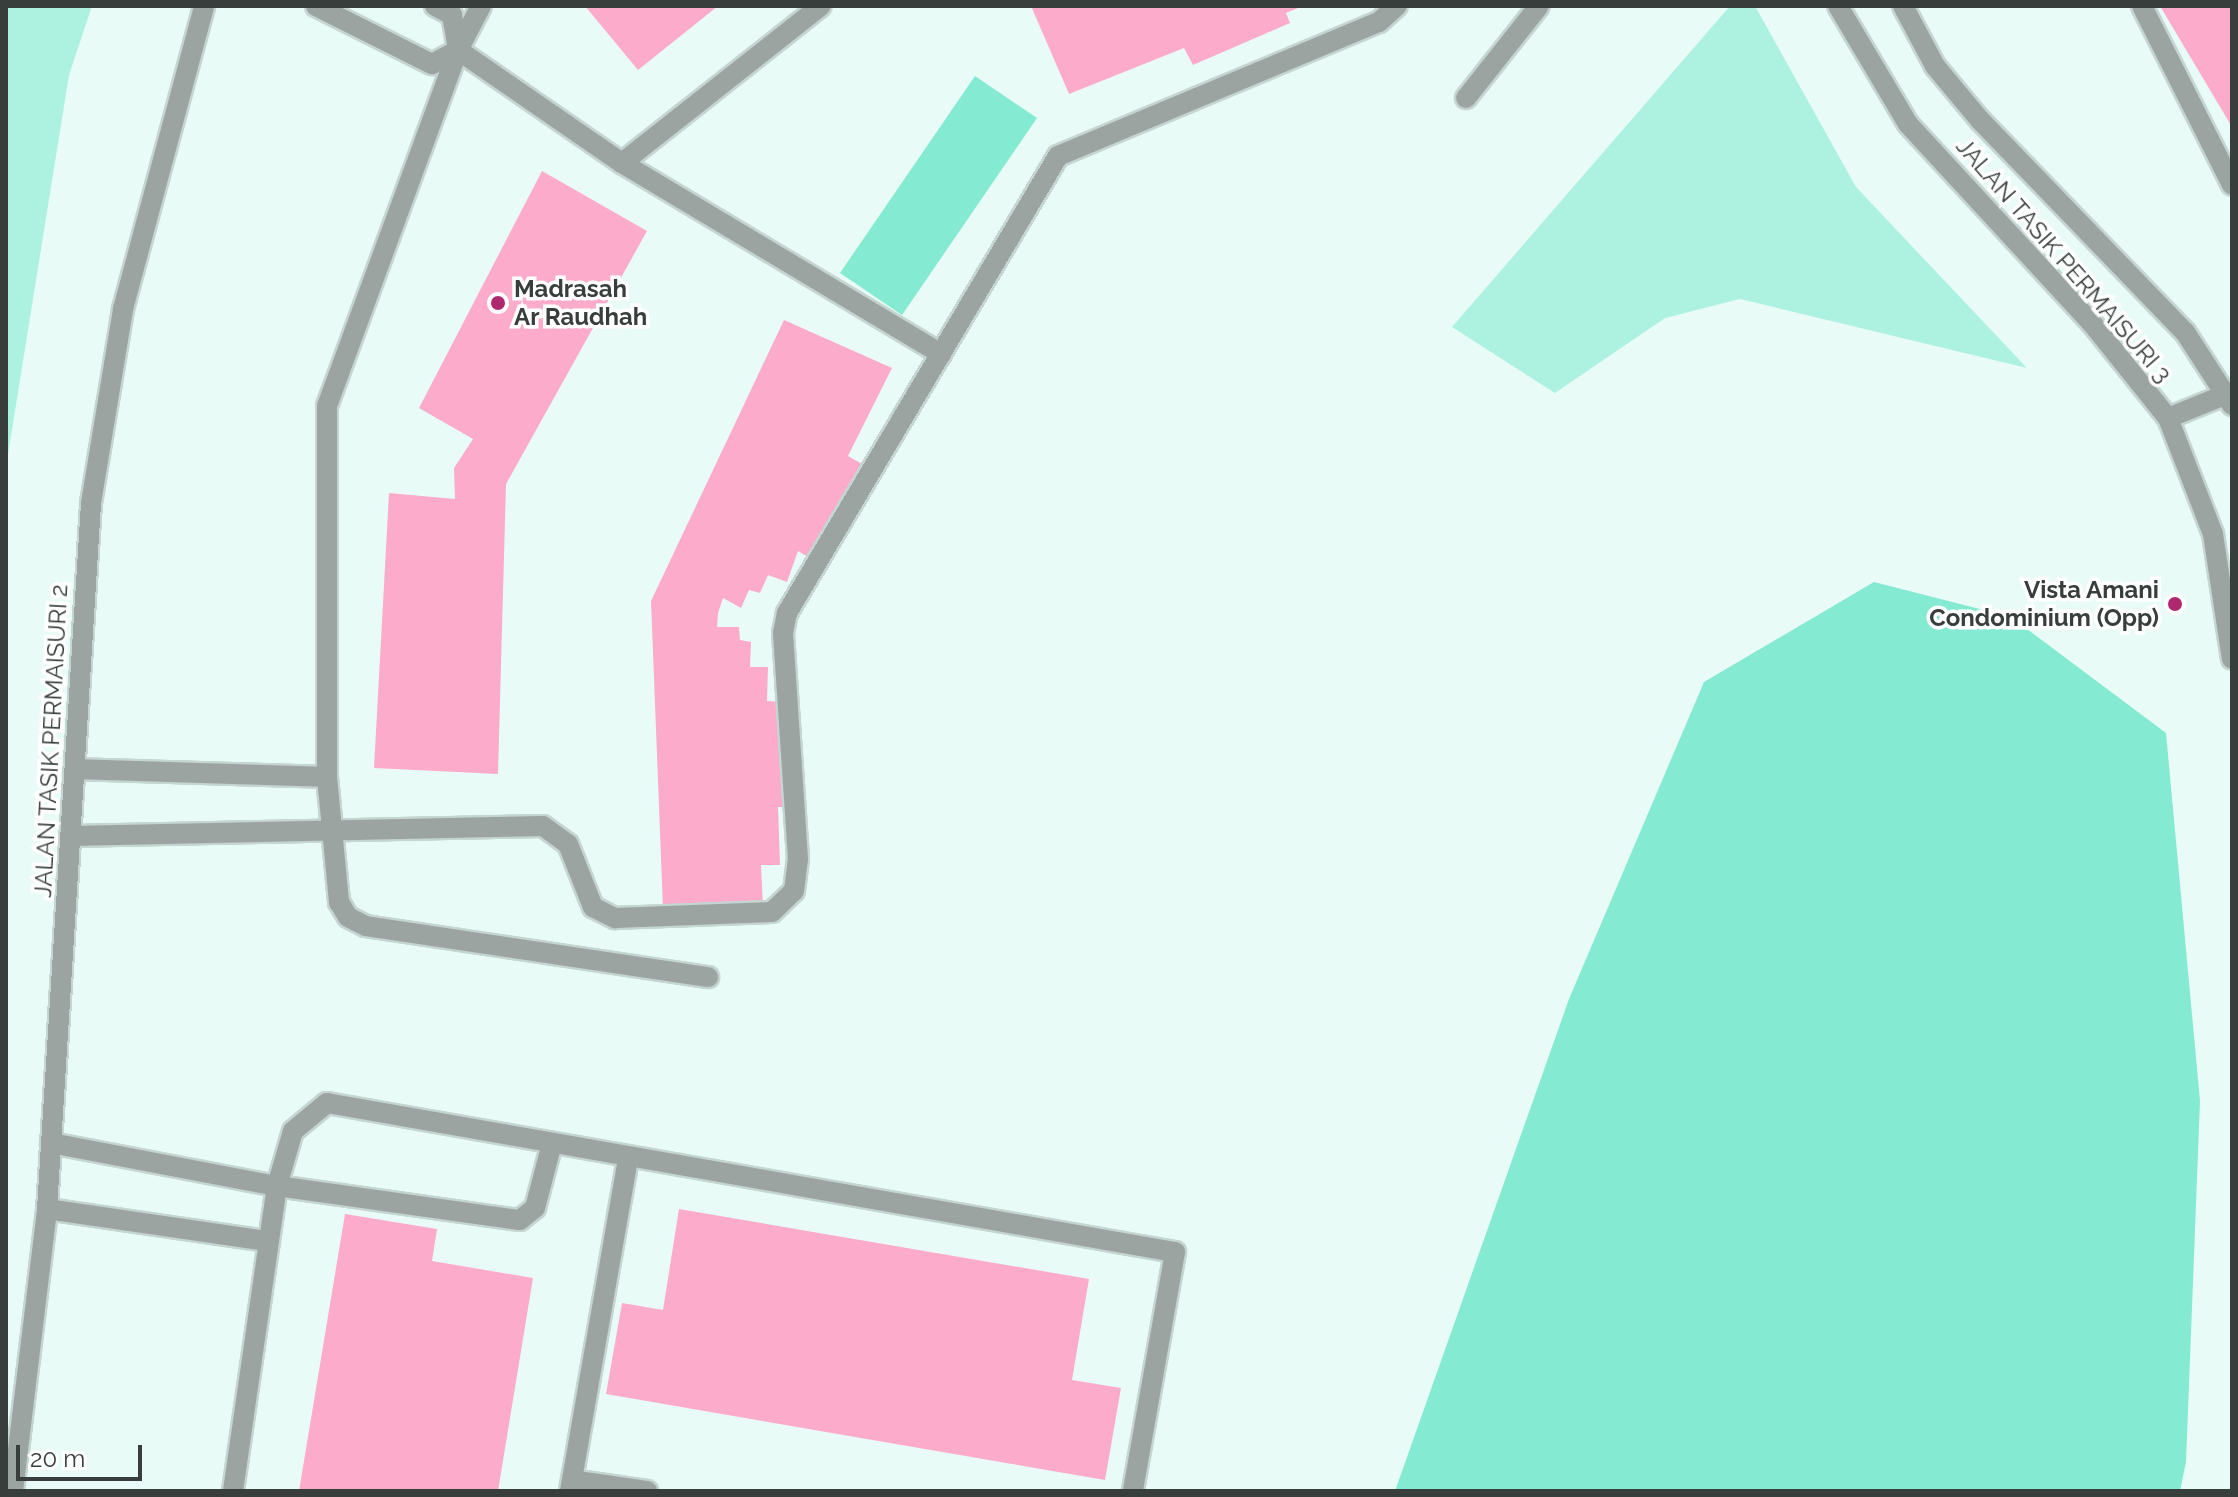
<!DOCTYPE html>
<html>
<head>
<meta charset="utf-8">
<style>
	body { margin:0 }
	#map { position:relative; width:2238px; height:1497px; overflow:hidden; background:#e9fbf6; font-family:Raleway,sans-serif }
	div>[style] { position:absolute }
	.green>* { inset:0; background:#adf2e0 }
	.water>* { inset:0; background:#84ead2 }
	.building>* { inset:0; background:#fcabcb }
	.roads { filter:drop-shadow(2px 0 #c5d5d1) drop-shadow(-2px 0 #c5d5d1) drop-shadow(0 2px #c5d5d1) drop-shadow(0 -2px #c5d5d1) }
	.minor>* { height:20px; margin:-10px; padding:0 10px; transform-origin:10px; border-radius:10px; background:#9ca4a2 }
	.dots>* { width:22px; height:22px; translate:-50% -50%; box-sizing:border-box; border:4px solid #fff; border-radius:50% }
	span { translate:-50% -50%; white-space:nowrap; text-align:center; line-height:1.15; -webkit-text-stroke:7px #fff; paint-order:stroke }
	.street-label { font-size:24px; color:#373e3c }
	.poi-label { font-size:24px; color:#373e3c; font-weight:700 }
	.left { translate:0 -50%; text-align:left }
	.right { translate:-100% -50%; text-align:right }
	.frame { position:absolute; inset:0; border:8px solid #373e3c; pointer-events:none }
	.scale { position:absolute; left:16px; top:1445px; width:126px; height:36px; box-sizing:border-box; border:4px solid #373e3c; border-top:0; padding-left:10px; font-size:24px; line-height:28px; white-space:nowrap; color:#373e3c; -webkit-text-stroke:6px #fff; paint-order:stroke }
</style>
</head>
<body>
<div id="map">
	<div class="green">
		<i style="clip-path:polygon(6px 6px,92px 6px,69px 75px,6px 467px)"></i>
		<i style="clip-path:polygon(1730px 6px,1755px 6px,1856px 187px,2027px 368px,1740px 299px,1665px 318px,1555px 393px,1452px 327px)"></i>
	</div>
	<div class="water">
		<i style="clip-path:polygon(975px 76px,1037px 118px,902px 315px,840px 273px)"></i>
		<i style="clip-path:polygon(1874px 582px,2011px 617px,2166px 733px,2200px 1101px,2186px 1462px,2180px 1491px,1395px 1491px,1569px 999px,1704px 682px)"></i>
	</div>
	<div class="building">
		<i style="clip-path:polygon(585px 6px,718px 6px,638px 70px)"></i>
		<i style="clip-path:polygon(1031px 6px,1303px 6px,1286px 13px,1290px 23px,1193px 65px,1184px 48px,1069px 94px)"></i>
		<i style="clip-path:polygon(2160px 6px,2232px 6px,2232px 127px)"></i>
		<i style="clip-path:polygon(542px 171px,647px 231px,506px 484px,498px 774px,374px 768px,389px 493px,455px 499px,454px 468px,473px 439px,419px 408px)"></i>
		<i style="clip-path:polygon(784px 320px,892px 368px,848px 456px,862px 464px,813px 560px,798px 551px,787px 582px,768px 575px,760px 593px,749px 590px,741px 608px,723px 598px,718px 613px,717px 627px,739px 627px,740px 640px,751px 642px,750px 667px,768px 667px,767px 701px,784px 702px,788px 807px,778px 807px,780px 865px,761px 865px,763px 907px,663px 909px,651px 601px)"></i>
		<i style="clip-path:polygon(679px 1209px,1089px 1279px,1072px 1380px,1121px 1388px,1105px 1480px,606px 1394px,622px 1303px,663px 1310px)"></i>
		<i style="clip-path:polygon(345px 1214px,437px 1229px,432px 1261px,533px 1278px,498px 1491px,299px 1491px)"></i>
	</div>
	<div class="roads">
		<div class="minor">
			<i style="left:316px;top:6px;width:130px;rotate:26.6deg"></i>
			<i style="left:432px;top:64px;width:30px;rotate:-28deg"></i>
			<i style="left:435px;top:6px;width:19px;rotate:28deg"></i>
			<i style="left:452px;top:15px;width:36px;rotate:80deg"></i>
			<i style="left:458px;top:50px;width:199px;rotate:34.6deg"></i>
			<i style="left:622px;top:163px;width:372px;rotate:30.9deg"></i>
			<i style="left:481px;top:6px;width:50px;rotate:117.6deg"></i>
			<i style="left:458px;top:50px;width:379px;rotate:110.2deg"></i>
			<i style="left:327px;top:406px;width:371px;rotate:90deg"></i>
			<i style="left:327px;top:777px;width:126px;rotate:84.5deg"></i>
			<i style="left:339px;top:902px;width:17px;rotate:59deg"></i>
			<i style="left:348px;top:917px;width:20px;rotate:27deg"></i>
			<i style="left:366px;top:926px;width:346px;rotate:8.5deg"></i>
			<i style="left:1838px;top:6px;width:137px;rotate:59.3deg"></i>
			<i style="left:1908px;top:124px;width:270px;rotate:47.3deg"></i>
			<i style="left:2091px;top:322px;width:123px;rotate:51.3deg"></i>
			<i style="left:2168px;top:418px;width:124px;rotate:68.8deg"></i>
			<i style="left:2213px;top:534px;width:126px;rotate:81.4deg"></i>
			<i style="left:1903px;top:6px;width:68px;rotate:61.9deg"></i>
			<i style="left:1935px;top:66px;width:70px;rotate:50.2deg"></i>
			<i style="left:1980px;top:120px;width:295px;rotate:46deg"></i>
			<i style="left:2185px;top:332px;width:87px;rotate:57.2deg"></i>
			<i style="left:2142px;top:6px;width:200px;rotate:63.3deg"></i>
			<i style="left:1466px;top:98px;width:117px;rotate:-51.6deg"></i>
			<i style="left:622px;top:163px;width:253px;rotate:-38.3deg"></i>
			<i style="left:2168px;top:418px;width:69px;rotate:-22.1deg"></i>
			<i style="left:75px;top:769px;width:252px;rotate:1.8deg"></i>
			<i style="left:71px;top:836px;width:472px;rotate:-1.2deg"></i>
			<i style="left:543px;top:826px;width:31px;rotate:36deg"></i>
			<i style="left:568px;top:844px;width:68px;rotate:68.4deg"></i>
			<i style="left:593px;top:907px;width:25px;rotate:27deg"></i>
			<i style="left:615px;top:918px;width:157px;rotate:-2.2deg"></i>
			<i style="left:772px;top:912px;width:30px;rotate:-44deg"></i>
			<i style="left:794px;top:891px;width:32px;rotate:-83deg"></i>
			<i style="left:798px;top:859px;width:226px;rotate:-93.8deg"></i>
			<i style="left:783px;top:633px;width:20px;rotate:-79deg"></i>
			<i style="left:787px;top:613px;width:531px;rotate:-59.33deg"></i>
			<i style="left:1058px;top:156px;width:348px;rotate:-22.7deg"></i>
			<i style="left:1379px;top:22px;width:24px;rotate:-42deg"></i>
			<i style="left:51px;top:1143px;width:230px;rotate:10.8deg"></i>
			<i style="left:277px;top:1186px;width:245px;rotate:8deg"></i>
			<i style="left:520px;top:1220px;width:19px;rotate:-39deg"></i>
			<i style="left:535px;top:1208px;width:67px;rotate:-75.3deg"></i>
			<i style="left:47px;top:1209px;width:221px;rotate:8.3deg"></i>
			<i style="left:572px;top:1480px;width:76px;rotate:8.3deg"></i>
			<i style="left:13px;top:1491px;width:284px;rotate:-83.1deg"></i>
			<i style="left:47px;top:1209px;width:707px;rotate:-86.43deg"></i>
			<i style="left:91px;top:503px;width:197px;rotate:-80.6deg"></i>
			<i style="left:123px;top:309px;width:314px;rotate:-75deg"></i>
			<i style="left:233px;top:1491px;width:308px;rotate:-81.8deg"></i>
			<i style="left:277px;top:1186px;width:57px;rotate:-73.8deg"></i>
			<i style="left:293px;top:1131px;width:44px;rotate:-39.5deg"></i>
			<i style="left:327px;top:1103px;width:861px;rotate:9.97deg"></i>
			<i style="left:1175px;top:1252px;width:243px;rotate:100deg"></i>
			<i style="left:570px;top:1491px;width:339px;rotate:-80.1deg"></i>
		</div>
	</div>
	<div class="dots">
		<i style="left:498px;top:303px;background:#af286e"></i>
		<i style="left:2175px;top:604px;background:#af286e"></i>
	</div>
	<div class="street-label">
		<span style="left:2064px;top:260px;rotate:49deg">JALAN TASIK PERMAISURI 3</span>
		<span style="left:51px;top:741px;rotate:-87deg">JALAN TASIK PERMAISURI 2</span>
	</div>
	<div class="poi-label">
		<span class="left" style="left:514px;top:303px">Madrasah<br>Ar Raudhah</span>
		<span class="right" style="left:2159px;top:604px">Vista Amani<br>Condominium (Opp)</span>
	</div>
	<div class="frame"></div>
	<div class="scale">20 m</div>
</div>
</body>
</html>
